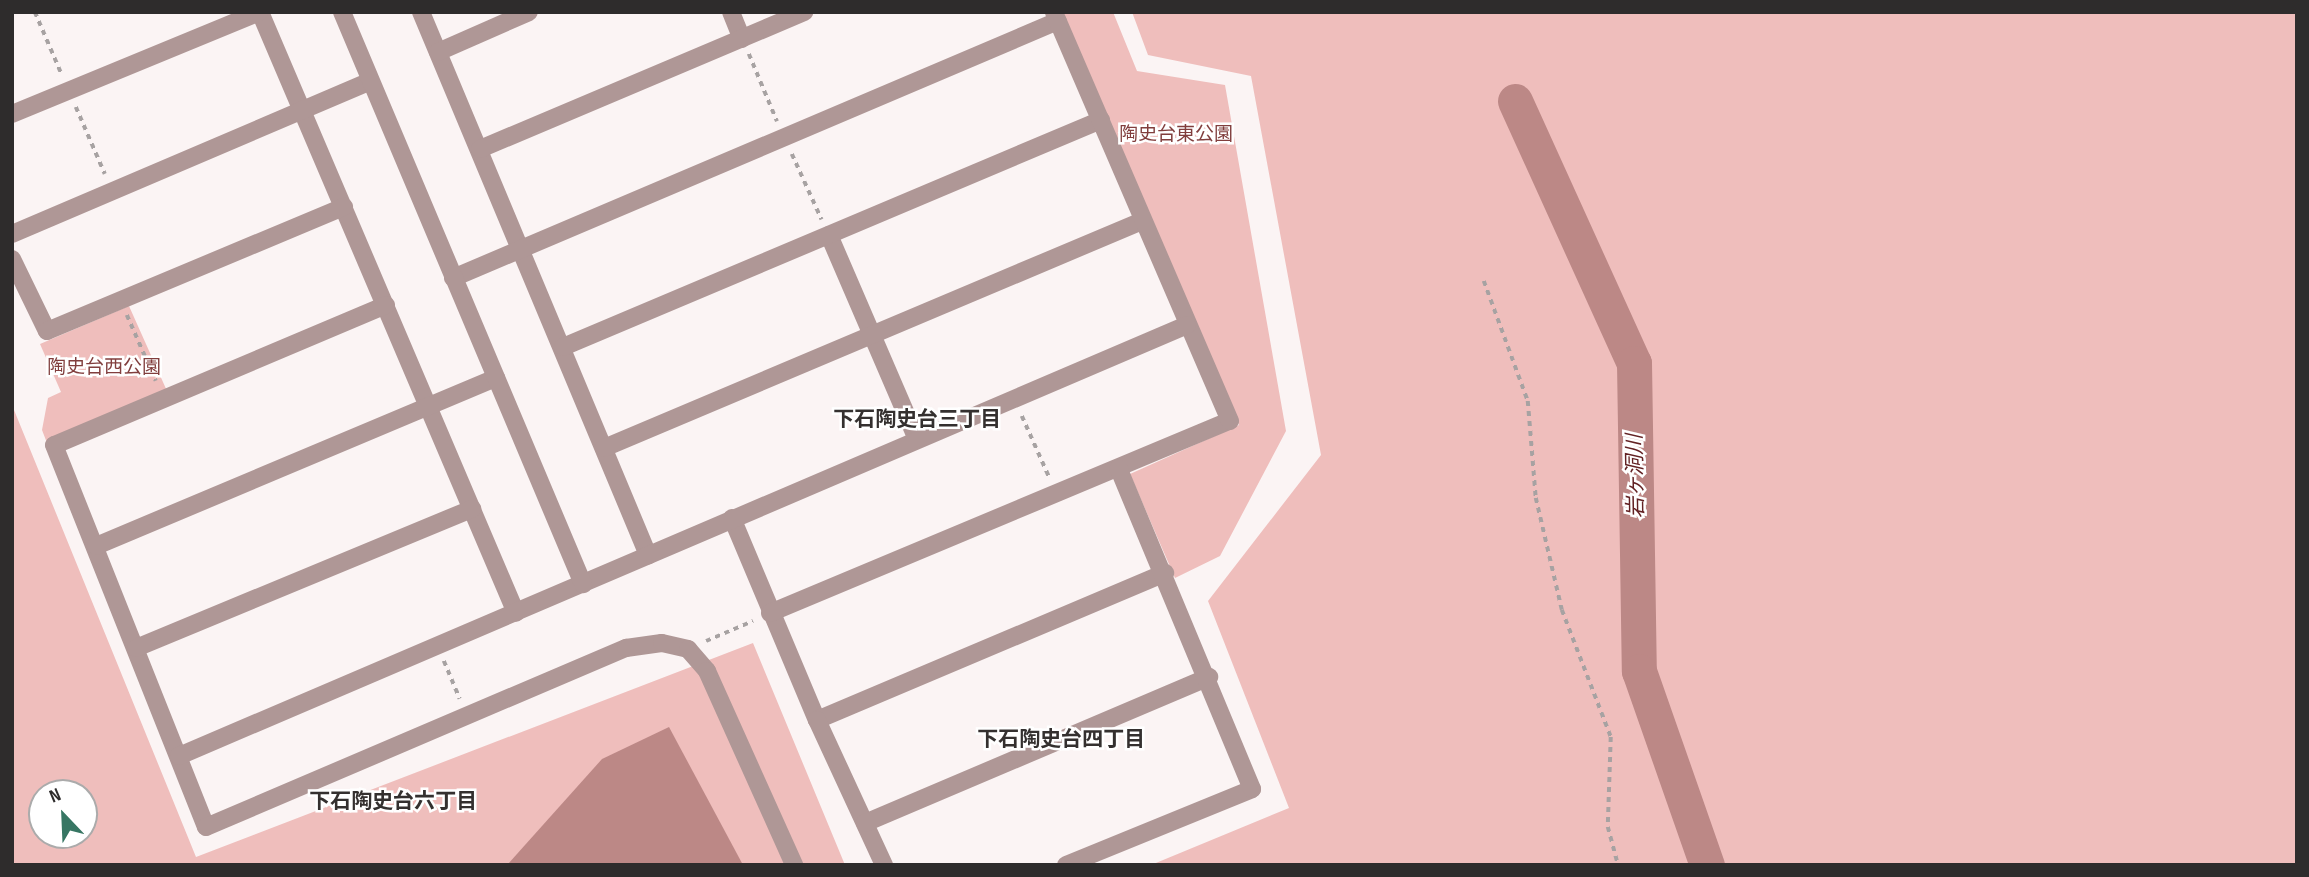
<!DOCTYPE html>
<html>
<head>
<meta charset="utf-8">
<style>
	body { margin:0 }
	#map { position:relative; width:2309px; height:877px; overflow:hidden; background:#fbf4f4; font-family:"Sofia Sans Condensed","Noto Sans JP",sans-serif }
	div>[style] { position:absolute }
	.green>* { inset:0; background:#efbebc }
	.water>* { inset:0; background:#bc8886 }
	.river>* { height:35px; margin:-17.5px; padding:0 17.5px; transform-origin:17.5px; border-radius:17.5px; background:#bc8886 }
	.path>* { height:3.5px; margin-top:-1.75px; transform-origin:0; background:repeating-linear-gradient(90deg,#a7a2a2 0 5px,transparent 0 10px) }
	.minor>* { height:18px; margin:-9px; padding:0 9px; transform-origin:9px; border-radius:9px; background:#af9796 }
	.tertiary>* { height:18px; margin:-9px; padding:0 9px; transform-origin:9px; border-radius:9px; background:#af9796 }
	span { translate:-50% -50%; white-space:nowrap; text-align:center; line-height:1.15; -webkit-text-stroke:5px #fff; paint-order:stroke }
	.park-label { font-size:19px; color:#813e3d }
	.neighbourhood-label { font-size:21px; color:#34302f; font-weight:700 }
	.water-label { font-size:21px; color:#622123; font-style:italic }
	.frame { position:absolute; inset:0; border:14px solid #2e2c2c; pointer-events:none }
	.north { position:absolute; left:28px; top:779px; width:70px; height:70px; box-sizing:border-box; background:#fff; border:2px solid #ababab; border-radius:50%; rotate:337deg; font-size:19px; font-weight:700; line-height:28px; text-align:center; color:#2e2c2c }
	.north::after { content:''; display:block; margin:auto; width:24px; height:32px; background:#377663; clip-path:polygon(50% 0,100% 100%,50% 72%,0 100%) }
</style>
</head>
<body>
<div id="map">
	<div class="green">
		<i style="clip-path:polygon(1060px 12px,1113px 12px,1137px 71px,1225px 85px,1286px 431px,1220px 556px,1175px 578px,1130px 474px,1239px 425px)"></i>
		<i style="clip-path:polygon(1132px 12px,2297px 12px,2297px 865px,1151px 865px,1289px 808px,1208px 601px,1321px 455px,1251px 76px,1148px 55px)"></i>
		<i style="clip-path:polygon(129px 306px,167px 391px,47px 443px,42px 430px,48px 398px,61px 392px,40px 344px)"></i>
		<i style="clip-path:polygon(evenodd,12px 405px,196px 857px,753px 643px,845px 865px,12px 865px,12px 405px,42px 793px,84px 793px,84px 835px,42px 835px,42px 793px)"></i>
	</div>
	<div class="water">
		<i style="clip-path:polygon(669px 727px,743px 865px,507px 865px,602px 759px)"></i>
	</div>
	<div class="river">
		<i style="left:1515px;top:101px;width:288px;rotate:65.6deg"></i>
		<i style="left:1634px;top:363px;width:308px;rotate:89.1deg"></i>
		<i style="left:1639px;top:671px;width:206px;rotate:70.7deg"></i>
	</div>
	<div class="path">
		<i style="left:35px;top:12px;width:69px;rotate:66.8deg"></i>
		<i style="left:749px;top:54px;width:73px;rotate:67.3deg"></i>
		<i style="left:76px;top:107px;width:73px;rotate:66.6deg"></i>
		<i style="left:792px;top:154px;width:72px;rotate:65.6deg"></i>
		<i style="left:1484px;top:281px;width:128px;rotate:69.9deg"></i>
		<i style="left:1528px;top:401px;width:97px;rotate:85.3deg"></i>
		<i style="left:1536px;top:498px;width:115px;rotate:76.9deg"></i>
		<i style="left:1562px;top:610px;width:136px;rotate:68.9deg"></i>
		<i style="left:1611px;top:737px;width:90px;rotate:91.9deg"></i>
		<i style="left:1608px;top:827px;width:39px;rotate:75deg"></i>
		<i style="left:127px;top:315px;width:72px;rotate:66.3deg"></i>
		<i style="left:1022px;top:416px;width:69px;rotate:66deg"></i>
		<i style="left:706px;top:641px;width:51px;rotate:-23.1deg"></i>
		<i style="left:444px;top:661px;width:41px;rotate:67.2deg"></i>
	</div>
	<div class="minor">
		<i style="left:260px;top:12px;width:653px;rotate:66.93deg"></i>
		<i style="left:421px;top:12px;width:589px;rotate:67.31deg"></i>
		<i style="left:731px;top:12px;width:29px;rotate:68deg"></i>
		<i style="left:438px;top:52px;width:99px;rotate:-23.7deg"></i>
		<i style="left:12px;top:114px;width:267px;rotate:-22.4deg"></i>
		<i style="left:480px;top:149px;width:352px;rotate:-22.9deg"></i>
		<i style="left:12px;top:234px;width:389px;rotate:-23.1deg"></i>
		<i style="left:829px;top:235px;width:222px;rotate:66.7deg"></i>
		<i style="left:12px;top:259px;width:80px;rotate:64.1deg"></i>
		<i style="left:47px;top:331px;width:322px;rotate:-22.7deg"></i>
		<i style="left:453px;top:278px;width:657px;rotate:-23.02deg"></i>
		<i style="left:386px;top:305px;width:360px;rotate:157.1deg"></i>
		<i style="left:54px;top:445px;width:411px;rotate:68.3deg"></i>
		<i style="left:206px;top:827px;width:457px;rotate:-23.1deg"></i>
		<i style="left:626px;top:648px;width:36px;rotate:-8deg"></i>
		<i style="left:662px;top:643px;width:27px;rotate:13deg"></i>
		<i style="left:688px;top:649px;width:29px;rotate:49deg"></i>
		<i style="left:707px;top:671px;width:213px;rotate:65.8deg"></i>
		<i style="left:563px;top:347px;width:584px;rotate:-22.88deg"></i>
		<i style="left:604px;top:448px;width:584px;rotate:-22.88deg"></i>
		<i style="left:732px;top:518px;width:219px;rotate:67.2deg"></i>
		<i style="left:817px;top:720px;width:378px;rotate:-22.9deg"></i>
		<i style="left:96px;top:546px;width:434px;rotate:-22.8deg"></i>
		<i style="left:770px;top:613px;width:498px;rotate:-22.7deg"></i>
		<i style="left:1230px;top:421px;width:445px;rotate:-113.3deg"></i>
		<i style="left:136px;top:648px;width:364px;rotate:-22.5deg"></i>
		<i style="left:817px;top:720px;width:160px;rotate:65.2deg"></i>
		<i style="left:179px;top:756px;width:1096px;rotate:-23.15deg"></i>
		<i style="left:865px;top:823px;width:374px;rotate:-23deg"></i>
		<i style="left:1066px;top:865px;width:201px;rotate:-22.2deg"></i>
		<i style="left:1252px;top:789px;width:347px;rotate:-112.6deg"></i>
	</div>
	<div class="tertiary">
		<i style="left:342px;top:12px;width:621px;rotate:67.15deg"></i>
	</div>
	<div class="park-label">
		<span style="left:1176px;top:135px">陶史台東公園</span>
		<span style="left:104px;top:368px">陶史台西公園</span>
	</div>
	<div class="neighbourhood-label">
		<span style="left:917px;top:420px">下石陶史台三丁目</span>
		<span style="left:1061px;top:740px">下石陶史台四丁目</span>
		<span style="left:393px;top:802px">下石陶史台六丁目</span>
	</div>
	<div class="water-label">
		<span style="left:1636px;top:476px;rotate:-91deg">岩ヶ洞川</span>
	</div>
	<div class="frame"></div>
	<div class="north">N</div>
</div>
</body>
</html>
